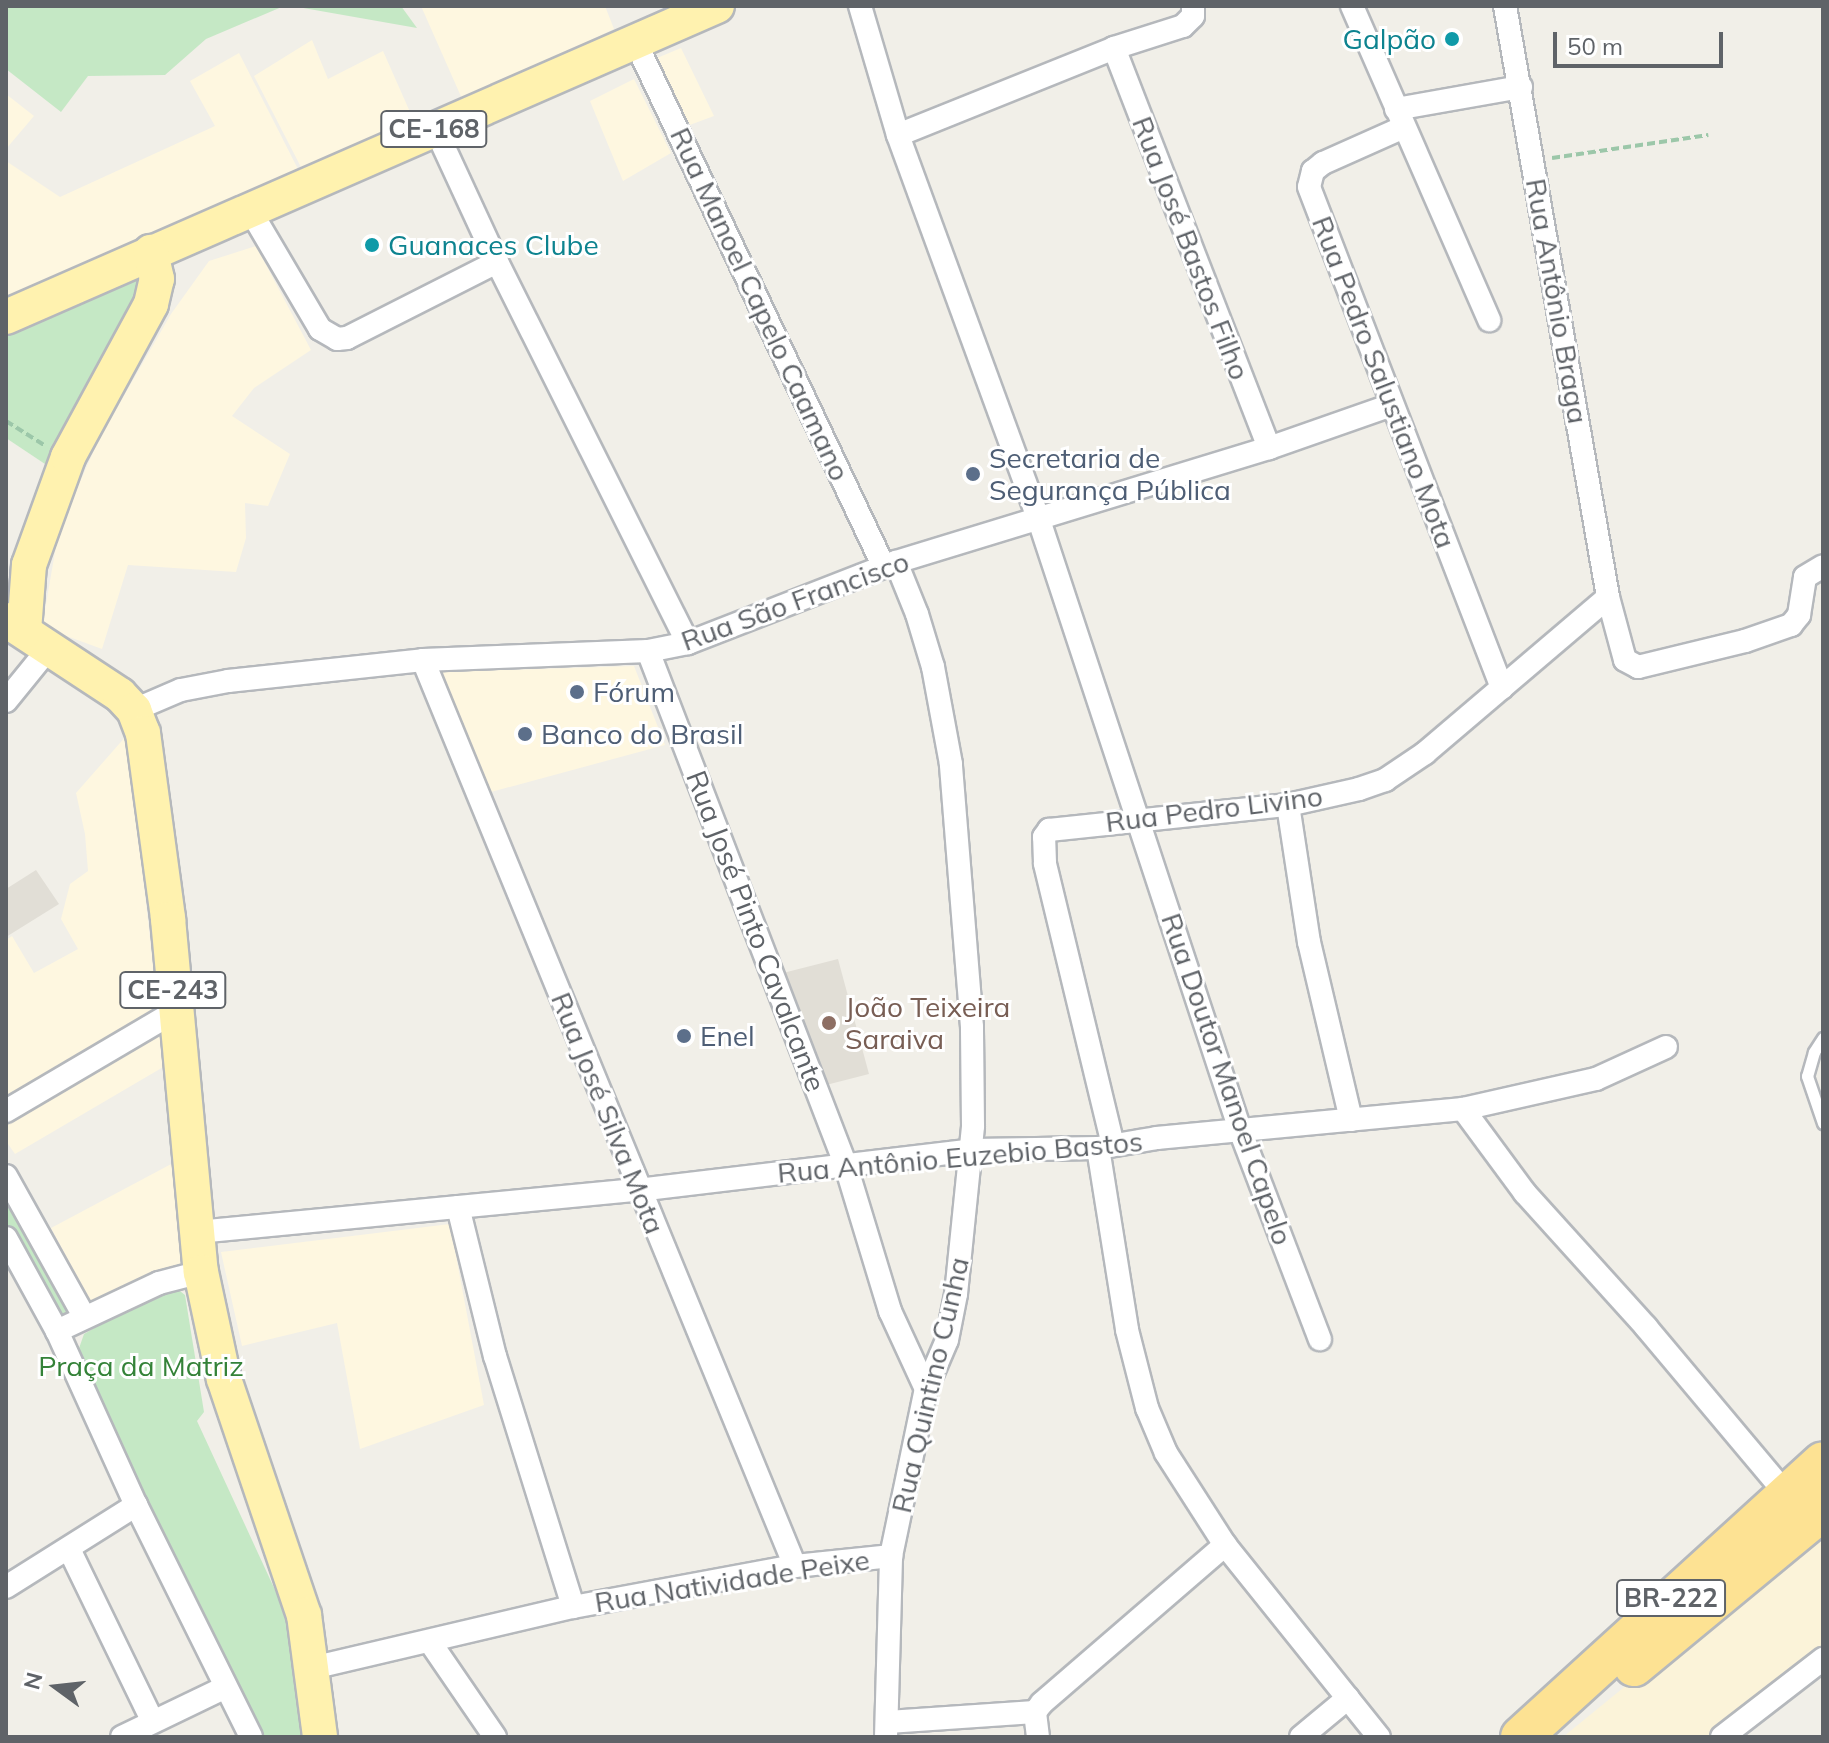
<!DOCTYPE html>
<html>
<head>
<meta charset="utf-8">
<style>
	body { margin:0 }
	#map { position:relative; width:1829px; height:1743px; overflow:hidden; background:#f1efe8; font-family:Mulish,sans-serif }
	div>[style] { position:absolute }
	.commercial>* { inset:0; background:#fef7e0 }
	.education>* { inset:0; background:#e1ded6 }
	.green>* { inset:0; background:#c5e8c5 }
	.sand>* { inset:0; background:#fbf3d9 }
	.path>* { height:4px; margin-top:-2px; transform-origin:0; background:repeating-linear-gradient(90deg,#9cc7a9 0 8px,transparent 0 12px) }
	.roads { filter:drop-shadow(2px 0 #b5b8bc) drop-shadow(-2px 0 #b5b8bc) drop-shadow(0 2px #b5b8bc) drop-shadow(0 -2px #b5b8bc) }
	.lane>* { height:11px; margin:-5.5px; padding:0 5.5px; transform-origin:5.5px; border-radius:5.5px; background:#fff }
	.street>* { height:22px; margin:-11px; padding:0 11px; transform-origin:11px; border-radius:11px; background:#fff }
	.primary>* { height:34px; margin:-17px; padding:0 17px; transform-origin:17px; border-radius:17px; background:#fff2af }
	.highway>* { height:40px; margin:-20px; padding:0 20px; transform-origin:20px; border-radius:20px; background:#fde293 }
	.dots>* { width:22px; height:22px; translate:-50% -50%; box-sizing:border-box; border:4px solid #fff; border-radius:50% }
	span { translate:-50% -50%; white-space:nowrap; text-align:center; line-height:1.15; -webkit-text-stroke:6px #fff; paint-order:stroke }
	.shield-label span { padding:2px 6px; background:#fff; border:2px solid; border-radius:6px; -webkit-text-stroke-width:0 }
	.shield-label { font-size:26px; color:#5f6368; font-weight:700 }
	.culture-label { font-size:28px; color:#0d838f }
	.right { translate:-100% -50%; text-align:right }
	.left { translate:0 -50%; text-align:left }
	.street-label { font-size:28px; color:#5f6368 }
	.service-label { font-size:28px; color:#4e5e75 }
	.education-label { font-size:28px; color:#785e54 }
	.park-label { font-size:28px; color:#348238 }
	.frame { position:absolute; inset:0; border:8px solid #5f6368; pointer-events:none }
	.north { position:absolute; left:16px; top:1647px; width:80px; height:80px; -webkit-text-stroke:6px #fff; paint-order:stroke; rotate:285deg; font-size:22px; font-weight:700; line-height:32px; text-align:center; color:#5f6368 }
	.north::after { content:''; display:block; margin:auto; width:28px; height:36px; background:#5f6368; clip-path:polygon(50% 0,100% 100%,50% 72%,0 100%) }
	.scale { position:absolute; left:1553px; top:32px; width:170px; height:36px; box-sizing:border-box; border:4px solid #5f6368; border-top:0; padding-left:10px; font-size:24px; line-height:28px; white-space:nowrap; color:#5f6368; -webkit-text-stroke:6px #fff; paint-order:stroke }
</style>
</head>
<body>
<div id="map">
	<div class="commercial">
		<i style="clip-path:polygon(421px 6px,605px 6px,614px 29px,463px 101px)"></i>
		<i style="clip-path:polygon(312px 40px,328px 79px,383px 51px,414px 121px,304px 173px,254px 76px)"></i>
		<i style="clip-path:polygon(681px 48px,714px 116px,687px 126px,657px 58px)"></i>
		<i style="clip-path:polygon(239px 53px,302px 177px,6px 305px,6px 161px,60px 197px,215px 126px,190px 81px)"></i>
		<i style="clip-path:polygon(634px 79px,671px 153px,623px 181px,590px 101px)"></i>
		<i style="clip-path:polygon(6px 94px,34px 116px,6px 149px)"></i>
		<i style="clip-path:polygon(256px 246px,311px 350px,254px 388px,232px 416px,290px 454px,268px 506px,245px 503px,246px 538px,236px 572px,128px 565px,102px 649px,42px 627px,59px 529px,99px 439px,171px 314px,209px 261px)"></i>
		<i style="clip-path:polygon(634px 666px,665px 745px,491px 792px,439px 672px)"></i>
		<i style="clip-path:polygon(127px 735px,158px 1009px,6px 1098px,6px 940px,12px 936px,34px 973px,78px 949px,61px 919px,70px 884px,88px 871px,85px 834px,76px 793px)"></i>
		<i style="clip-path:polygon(158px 1029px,165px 1066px,15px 1154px,6px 1141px,6px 1116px)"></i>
		<i style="clip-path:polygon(175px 1162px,195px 1261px,138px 1281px,92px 1304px,51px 1228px)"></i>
		<i style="clip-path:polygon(450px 1224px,484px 1405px,360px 1449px,337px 1323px,242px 1346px,221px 1252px)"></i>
	</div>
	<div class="education">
		<i style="clip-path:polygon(36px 870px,59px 904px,6px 937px,6px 889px)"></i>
		<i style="clip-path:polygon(838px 959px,869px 1074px,826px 1085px,783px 973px)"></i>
	</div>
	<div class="green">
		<i style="clip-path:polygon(6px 6px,284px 6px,206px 39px,165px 75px,88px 76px,61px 112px,6px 69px)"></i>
		<i style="clip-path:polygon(292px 6px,401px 6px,417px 28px)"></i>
		<i style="clip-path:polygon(143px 267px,153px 284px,51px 468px,6px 438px,6px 330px)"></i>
		<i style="clip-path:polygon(6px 1172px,81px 1308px,43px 1329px,6px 1263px)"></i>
		<i style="clip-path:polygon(164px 1288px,176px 1288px,185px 1295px,204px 1412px,197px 1421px,288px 1618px,306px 1737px,255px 1737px,77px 1354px,84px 1334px)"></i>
	</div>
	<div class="sand">
		<i style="clip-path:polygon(1823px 1525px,1823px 1651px,1717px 1737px,1563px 1737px)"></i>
	</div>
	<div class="path">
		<i style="left:1552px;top:158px;width:158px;rotate:-8.4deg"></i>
		<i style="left:6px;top:421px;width:45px;rotate:32.3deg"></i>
	</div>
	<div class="roads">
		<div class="lane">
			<i style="left:1823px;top:1038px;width:17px;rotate:123deg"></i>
			<i style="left:1814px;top:1052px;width:25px;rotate:106deg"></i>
			<i style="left:1807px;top:1076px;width:50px;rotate:71.2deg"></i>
		</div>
		<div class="street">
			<i style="left:860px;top:6px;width:134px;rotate:73.6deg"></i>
			<i style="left:898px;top:135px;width:410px;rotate:69.9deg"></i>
			<i style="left:1039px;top:520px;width:642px;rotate:71.76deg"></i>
			<i style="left:1240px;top:1130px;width:224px;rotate:69.1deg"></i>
			<i style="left:1352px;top:6px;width:343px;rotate:66.4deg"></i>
			<i style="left:1505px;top:6px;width:600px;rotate:80.11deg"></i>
			<i style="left:1608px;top:597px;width:65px;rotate:74.9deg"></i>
			<i style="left:1625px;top:660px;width:15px;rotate:28deg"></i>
			<i style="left:1638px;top:667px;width:110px;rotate:-13.7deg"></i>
			<i style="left:1745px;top:641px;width:49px;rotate:-19.2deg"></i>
			<i style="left:1791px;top:625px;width:13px;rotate:-51deg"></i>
			<i style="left:1799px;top:615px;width:38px;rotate:-81deg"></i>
			<i style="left:1805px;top:577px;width:21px;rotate:-31deg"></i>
			<i style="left:635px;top:41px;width:582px;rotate:64.67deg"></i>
			<i style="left:1114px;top:48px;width:429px;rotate:68.8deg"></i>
			<i style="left:1396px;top:109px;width:127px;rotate:-10deg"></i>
			<i style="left:1404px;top:127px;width:89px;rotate:156deg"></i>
			<i style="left:1323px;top:163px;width:13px;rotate:141deg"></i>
			<i style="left:1313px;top:171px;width:16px;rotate:104deg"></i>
			<i style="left:1309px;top:187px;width:537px;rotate:68.93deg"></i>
			<i style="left:435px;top:128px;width:148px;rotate:65.2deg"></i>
			<i style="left:497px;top:262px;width:426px;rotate:63.4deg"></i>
			<i style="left:898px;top:135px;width:233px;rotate:-21.9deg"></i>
			<i style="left:1114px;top:48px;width:72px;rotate:-17.7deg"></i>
			<i style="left:1183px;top:26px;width:14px;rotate:-45deg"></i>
			<i style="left:1193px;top:16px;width:10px;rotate:-90deg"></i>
			<i style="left:250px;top:210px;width:138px;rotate:59.5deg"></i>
			<i style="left:320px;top:329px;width:20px;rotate:30deg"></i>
			<i style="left:337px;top:339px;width:10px;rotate:-6deg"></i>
			<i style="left:347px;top:338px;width:168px;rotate:-26.9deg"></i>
			<i style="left:648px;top:651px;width:552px;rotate:68.97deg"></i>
			<i style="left:846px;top:1166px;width:152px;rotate:73.1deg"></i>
			<i style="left:890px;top:1311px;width:86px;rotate:65.2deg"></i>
			<i style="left:423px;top:660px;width:979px;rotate:67.68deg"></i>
			<i style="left:6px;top:701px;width:68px;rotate:-50.9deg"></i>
			<i style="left:134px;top:710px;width:51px;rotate:-23.1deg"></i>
			<i style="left:181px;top:690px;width:48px;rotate:-10.8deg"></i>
			<i style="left:228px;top:681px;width:196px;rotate:-6.1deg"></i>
			<i style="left:423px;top:660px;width:225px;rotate:-2.3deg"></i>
			<i style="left:648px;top:651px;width:41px;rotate:-11.3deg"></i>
			<i style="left:688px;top:643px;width:223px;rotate:-21.3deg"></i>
			<i style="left:896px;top:562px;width:390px;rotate:-17deg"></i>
			<i style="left:1269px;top:448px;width:130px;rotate:-19.3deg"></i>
			<i style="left:1288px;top:805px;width:139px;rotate:81.3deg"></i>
			<i style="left:1309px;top:942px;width:183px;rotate:76.7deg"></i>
			<i style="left:1463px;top:1109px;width:104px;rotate:53.6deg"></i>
			<i style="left:1525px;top:1193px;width:181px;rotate:47.9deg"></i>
			<i style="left:1646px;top:1327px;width:218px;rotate:50deg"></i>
			<i style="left:6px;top:1111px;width:195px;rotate:-30.5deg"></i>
			<i style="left:1113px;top:1145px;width:290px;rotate:-103.6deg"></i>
			<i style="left:1045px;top:863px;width:26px;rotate:-92deg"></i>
			<i style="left:1044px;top:837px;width:9px;rotate:-54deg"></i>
			<i style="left:1049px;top:830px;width:240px;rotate:-6deg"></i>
			<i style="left:1288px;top:805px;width:73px;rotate:-12.7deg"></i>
			<i style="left:1359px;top:789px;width:28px;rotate:-19deg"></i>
			<i style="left:1385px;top:780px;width:48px;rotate:-34deg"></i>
			<i style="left:1425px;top:753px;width:240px;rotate:-40.4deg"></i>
			<i style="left:1098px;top:1148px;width:184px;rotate:80.9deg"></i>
			<i style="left:1127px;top:1330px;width:81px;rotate:75.6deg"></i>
			<i style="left:1147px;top:1408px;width:49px;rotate:67.1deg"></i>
			<i style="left:1166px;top:1453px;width:109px;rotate:57.3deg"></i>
			<i style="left:1225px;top:1545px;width:246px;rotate:51.3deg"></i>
			<i style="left:6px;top:1176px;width:160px;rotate:60.9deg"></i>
			<i style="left:458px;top:1207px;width:154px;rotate:76.1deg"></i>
			<i style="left:495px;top:1356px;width:263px;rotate:72.7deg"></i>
			<i style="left:198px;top:1232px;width:442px;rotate:-5.5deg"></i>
			<i style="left:638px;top:1190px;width:337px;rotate:-6.8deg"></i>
			<i style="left:973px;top:1150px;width:125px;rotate:-0.9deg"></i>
			<i style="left:1098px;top:1148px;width:60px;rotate:-9.6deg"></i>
			<i style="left:1157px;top:1138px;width:307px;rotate:-5.4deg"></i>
			<i style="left:1463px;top:1109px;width:136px;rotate:-12.7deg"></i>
			<i style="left:1596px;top:1079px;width:77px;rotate:-24.6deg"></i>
			<i style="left:6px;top:1238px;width:106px;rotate:61.3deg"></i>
			<i style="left:201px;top:1272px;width:43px;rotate:165.3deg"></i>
			<i style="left:159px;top:1283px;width:113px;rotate:154.8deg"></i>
			<i style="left:57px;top:1331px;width:191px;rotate:65.6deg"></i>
			<i style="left:136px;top:1505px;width:259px;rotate:63.6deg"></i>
			<i style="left:69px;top:1549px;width:192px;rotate:64.1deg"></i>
			<i style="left:6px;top:1587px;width:154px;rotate:-32.2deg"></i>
			<i style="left:430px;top:1642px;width:115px;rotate:55.6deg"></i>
			<i style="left:312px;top:1668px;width:268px;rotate:-13.2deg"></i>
			<i style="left:573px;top:1607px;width:226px;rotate:-10.5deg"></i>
			<i style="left:795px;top:1566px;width:97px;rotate:-5.9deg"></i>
			<i style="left:888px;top:1722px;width:147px;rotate:-3.9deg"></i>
			<i style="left:122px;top:1737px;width:115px;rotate:-25.7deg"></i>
			<i style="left:886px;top:1737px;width:181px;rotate:-88.4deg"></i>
			<i style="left:891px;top:1556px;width:171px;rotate:-78.2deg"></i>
			<i style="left:926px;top:1389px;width:53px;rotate:-66.8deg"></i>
			<i style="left:947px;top:1340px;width:47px;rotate:-78.9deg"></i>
			<i style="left:956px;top:1294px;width:169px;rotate:-84.2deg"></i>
			<i style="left:973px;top:1126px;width:99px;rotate:-90.6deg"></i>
			<i style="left:972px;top:1027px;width:264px;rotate:-94.6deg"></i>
			<i style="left:951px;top:764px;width:99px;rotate:-100.5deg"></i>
			<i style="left:933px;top:667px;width:55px;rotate:-106.8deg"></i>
			<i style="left:917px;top:614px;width:56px;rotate:-112deg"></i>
			<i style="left:1038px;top:1737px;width:25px;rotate:-97deg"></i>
			<i style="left:1035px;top:1712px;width:11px;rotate:-52deg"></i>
			<i style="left:1042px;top:1703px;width:242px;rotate:-40.8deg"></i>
			<i style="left:1301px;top:1737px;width:61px;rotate:-39.7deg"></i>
			<i style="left:1722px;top:1737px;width:128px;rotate:-37.7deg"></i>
		</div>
		<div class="primary">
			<i style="left:6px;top:317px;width:776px;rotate:-23.63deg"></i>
			<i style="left:6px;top:620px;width:136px;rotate:33.3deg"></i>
			<i style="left:120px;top:695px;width:21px;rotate:47deg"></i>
			<i style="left:134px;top:710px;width:25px;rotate:69deg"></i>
			<i style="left:143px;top:733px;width:188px;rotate:82.3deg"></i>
			<i style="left:168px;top:919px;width:355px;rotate:84.7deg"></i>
			<i style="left:201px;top:1272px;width:109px;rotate:77.9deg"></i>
			<i style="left:224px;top:1379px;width:249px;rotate:71.3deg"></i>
			<i style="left:304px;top:1615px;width:123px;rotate:82.5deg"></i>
			<i style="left:24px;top:631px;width:66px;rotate:-85.7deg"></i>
			<i style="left:29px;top:565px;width:115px;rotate:-70.1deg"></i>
			<i style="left:68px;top:457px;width:174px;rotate:-61.5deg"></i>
			<i style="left:151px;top:304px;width:26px;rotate:-77deg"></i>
			<i style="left:157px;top:279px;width:28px;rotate:-103deg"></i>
		</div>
		<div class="highway">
			<i style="left:1634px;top:1666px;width:245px;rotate:-39.5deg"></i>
			<i style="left:1521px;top:1737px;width:408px;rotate:-42.3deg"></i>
		</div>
	</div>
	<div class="dots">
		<i style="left:1452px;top:39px;background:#0f9aa8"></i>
		<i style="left:372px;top:245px;background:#0f9aa8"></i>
		<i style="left:973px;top:474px;background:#5c6f8a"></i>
		<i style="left:577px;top:692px;background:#5c6f8a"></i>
		<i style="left:525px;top:734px;background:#5c6f8a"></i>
		<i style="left:829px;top:1023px;background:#8d6e63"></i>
		<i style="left:684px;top:1036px;background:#5c6f8a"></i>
	</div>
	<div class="shield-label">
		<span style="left:434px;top:129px">CE-168</span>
		<span style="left:173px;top:990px">CE-243</span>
		<span style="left:1671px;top:1598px">BR-222</span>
	</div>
	<div class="culture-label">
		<span class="right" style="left:1436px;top:39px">Galpão</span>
		<span class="left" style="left:388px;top:245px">Guanaces Clube</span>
	</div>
	<div class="street-label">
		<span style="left:1191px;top:248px;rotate:69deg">Rua José Bastos Filho</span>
		<span style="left:1557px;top:301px;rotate:80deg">Rua Antônio Braga</span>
		<span style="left:760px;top:304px;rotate:65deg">Rua Manoel Capelo Caamano</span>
		<span style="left:1384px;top:382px;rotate:69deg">Rua Pedro Salustiano Mota</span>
		<span style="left:795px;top:601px;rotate:-20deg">Rua São Francisco</span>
		<span style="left:1214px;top:809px;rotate:-7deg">Rua Pedro Livino</span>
		<span style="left:756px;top:931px;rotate:69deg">Rua José Pinto Cavalcante</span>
		<span style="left:1227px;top:1079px;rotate:71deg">Rua Doutor Manoel Capelo</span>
		<span style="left:608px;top:1113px;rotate:68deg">Rua José Silva Mota</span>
		<span style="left:960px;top:1157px;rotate:-5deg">Rua Antônio Euzebio Bastos</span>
		<span style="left:930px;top:1385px;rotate:-77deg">Rua Quintino Cunha</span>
		<span style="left:732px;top:1581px;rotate:-9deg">Rua Natividade Peixe</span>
	</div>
	<div class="service-label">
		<span class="left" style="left:989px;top:474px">Secretaria de<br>Segurança Pública</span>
		<span class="left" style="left:593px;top:692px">Fórum</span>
		<span class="left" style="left:541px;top:734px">Banco do Brasil</span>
		<span class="left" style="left:700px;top:1036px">Enel</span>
	</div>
	<div class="education-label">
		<span class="left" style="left:845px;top:1023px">João Teixeira<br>Saraiva</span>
	</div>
	<div class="park-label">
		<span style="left:141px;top:1366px">Praça da Matriz</span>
	</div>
	<div class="frame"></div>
	<div class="north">N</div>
	<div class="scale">50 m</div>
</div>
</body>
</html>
